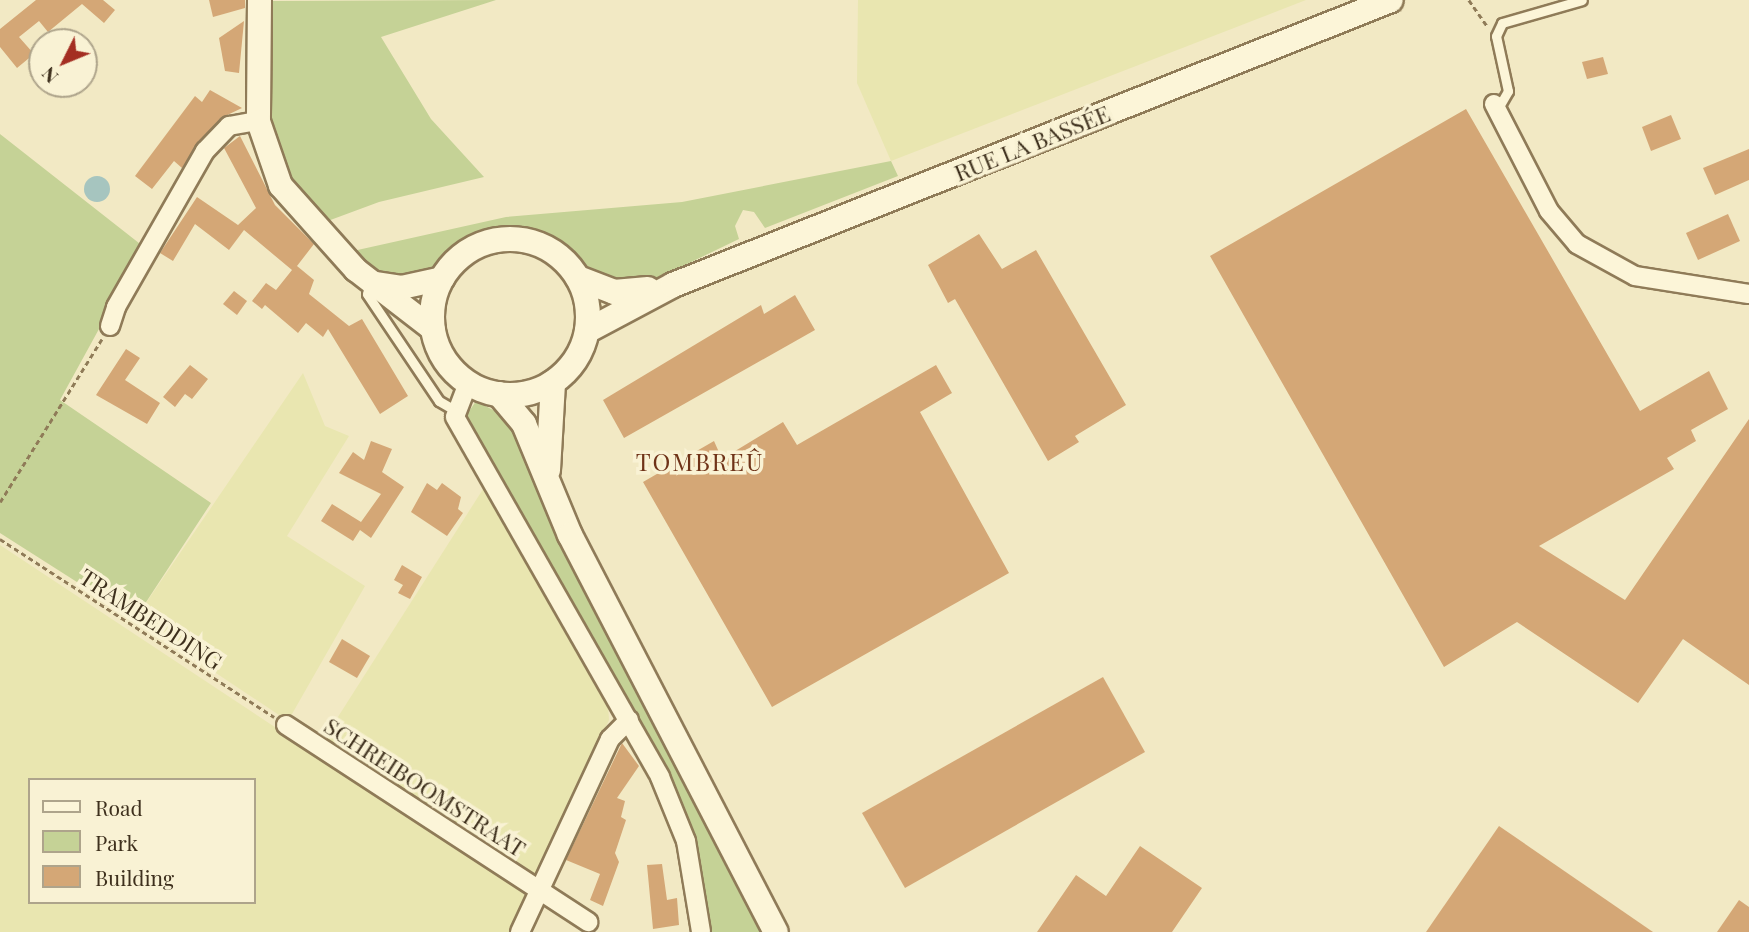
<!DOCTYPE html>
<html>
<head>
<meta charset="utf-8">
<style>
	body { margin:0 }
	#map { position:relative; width:1749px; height:932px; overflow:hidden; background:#f2e9c4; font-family:"Playfair Display",serif }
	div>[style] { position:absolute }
	.farmland>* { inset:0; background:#e9e6b0 }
	.green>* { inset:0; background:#c5d296 }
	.water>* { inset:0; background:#a6c5bf }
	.round { border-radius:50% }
	.building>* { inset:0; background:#d4a776 }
	.path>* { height:2.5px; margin-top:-1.25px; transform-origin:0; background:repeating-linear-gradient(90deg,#8f7b58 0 5px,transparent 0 8.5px) }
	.roads { filter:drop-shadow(2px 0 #8f7b58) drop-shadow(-2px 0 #8f7b58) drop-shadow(0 2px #8f7b58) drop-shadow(0 -2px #8f7b58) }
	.service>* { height:9px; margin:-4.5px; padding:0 4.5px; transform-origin:4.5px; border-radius:4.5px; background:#fcf5d8 }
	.minor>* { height:18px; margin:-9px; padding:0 9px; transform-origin:9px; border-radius:9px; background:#fcf5d8 }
	.tertiary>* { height:23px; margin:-11.5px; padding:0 11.5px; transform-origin:11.5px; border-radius:11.5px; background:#fcf5d8 }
	.secondary>* { height:24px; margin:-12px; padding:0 12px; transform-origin:12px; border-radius:12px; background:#fcf5d8 }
	.secondary>.ring { margin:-12px; padding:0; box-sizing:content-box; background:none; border:24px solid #fcf5d8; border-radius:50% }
	span { translate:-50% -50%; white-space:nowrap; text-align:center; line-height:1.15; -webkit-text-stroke:7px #f9f2d4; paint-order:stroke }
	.street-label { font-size:23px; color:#3e301d }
	.neighbourhood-label { font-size:24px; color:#6f3318; letter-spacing:2px }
	.legend { position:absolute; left:28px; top:778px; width:228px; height:126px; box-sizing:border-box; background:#f9f2d4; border:2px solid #aea48b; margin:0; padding:9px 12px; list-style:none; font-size:21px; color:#3e301d }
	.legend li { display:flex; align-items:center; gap:14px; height:35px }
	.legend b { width:35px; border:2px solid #aea48b }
	.north { position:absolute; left:28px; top:28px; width:70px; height:70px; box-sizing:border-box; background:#f9f2d4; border:2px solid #aea48b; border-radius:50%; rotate:227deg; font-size:19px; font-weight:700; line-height:28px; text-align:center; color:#3e301d }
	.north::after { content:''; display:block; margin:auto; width:24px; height:32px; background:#a42e22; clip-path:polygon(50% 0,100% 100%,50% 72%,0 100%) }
</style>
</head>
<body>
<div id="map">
	<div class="farmland">
		<i style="clip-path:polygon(858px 0,1306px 0,891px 161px,857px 83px)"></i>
		<i style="clip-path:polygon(303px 373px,325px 426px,349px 436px,287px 536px,365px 586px,288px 721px,135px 619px)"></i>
		<i style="clip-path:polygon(485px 486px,608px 705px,609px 720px,538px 874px,530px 877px,322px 742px)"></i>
		<i style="clip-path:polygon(evenodd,0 545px,521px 890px,526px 894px,510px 932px,0 932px,0 545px,30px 780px,254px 780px,254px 902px,30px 902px,30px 780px)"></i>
	</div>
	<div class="green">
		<i style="clip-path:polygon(496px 0,381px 37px,431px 119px,484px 177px,379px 202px,325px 222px,287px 173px,272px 131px,272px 1px)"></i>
		<i style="clip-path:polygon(0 134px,144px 247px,60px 400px,211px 503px,135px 619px,0 533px)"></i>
		<i style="clip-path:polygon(891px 161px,898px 176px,765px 228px,754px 212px,743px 210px,735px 226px,739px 239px,656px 279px,627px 287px,598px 280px,559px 242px,520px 229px,467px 241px,425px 278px,372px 273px,353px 251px,506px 217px,682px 202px)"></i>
		<i style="clip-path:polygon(476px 401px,510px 419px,565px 554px,762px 932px,709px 932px,696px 852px,464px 419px)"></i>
	</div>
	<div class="water">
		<i class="round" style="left:84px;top:176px;width:26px;height:26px"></i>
	</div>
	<div class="building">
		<i style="clip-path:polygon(36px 0,103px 0,115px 10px,104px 23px,82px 4px,48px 32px,39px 21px,19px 37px,34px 54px,17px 68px,0 47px,0 29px)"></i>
		<i style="clip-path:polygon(209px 0,245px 0,245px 8px,213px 17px)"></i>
		<i style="clip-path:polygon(244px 21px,239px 73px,225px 71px,219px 38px)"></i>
		<i style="clip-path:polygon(1603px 57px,1608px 74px,1587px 79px,1582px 62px)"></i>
		<i style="clip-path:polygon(210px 90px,242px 108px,221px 118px,182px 168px,174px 161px,152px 189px,135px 176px,195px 96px,202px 102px)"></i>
		<i style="clip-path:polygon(1466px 109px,1640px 411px,1709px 371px,1728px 409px,1691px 430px,1696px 441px,1667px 458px,1674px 469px,1539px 546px,1625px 600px,1749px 419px,1749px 685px,1683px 639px,1638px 703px,1517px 622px,1444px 667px,1210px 256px)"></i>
		<i style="clip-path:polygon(1671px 115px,1681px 139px,1651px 151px,1642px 127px)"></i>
		<i style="clip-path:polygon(240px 136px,275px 205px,314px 244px,297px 266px,314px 280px,309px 294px,349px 326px,362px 319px,408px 396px,380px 414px,328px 329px,323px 337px,306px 323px,298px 333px,265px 305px,262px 309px,252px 301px,266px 283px,276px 290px,292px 270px,244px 230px,229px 250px,195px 224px,173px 261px,160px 253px,197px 197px,238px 225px,256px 208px,224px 148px)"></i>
		<i style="clip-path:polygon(1749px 149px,1749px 180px,1715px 195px,1703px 168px)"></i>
		<i style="clip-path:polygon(1728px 214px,1740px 241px,1698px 260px,1686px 233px)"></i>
		<i style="clip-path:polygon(979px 234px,1002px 269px,1036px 250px,1126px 405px,1075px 436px,1079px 442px,1048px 461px,955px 299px,948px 303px,928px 265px)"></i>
		<i style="clip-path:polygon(234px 291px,247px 301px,237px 315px,223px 304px)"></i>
		<i style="clip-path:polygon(795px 295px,815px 330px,624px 438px,603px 400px,761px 305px,764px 314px)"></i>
		<i style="clip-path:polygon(126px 349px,140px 358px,125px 380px,160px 403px,147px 424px,96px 395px)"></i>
		<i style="clip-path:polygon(190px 365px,208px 379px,192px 399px,185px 394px,175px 407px,163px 397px)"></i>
		<i style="clip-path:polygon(936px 365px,952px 393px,920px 412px,1009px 573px,772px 707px,643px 482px,714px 441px,722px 459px,783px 422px,797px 445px)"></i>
		<i style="clip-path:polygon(371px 441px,392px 449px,382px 472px,404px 487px,371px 538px,360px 530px,353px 541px,321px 521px,332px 504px,361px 522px,381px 494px,339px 473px,353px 452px,364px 460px)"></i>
		<i style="clip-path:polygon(427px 483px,437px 490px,442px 483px,461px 497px,458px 509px,463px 513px,447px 536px,411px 512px)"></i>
		<i style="clip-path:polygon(402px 565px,422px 577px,410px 599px,398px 593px,403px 585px,394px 580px)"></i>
		<i style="clip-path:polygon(342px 639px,370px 656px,357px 678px,329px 662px)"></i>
		<i style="clip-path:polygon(1103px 677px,1145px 752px,905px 888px,862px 813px)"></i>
		<i style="clip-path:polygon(622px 743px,639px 766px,617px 798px,625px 801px,621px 817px,626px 820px,615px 853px,619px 862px,603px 906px,590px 900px,600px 874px,566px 860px)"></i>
		<i style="clip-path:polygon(1499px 826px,1653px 932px,1426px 932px)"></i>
		<i style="clip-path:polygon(1140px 846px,1202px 888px,1172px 932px,1037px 932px,1076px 875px,1106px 896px)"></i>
		<i style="clip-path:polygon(662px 864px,667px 900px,677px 898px,679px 925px,653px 929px,647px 865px)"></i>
		<i style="clip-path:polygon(1739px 900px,1749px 907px,1749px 932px,1717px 932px)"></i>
	</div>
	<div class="path">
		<i style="left:1469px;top:0;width:32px;rotate:55deg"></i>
		<i style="left:0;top:502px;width:192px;rotate:-58deg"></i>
		<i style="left:0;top:539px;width:327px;rotate:33deg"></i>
	</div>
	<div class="roads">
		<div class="service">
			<i style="left:1497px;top:110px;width:22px;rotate:-60deg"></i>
			<i style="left:1508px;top:91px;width:56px;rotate:-102.3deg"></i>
			<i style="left:1496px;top:36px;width:14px;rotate:-65deg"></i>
			<i style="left:1502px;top:23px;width:83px;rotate:-16deg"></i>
			<i style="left:369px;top:284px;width:10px;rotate:101deg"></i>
			<i style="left:367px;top:294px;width:129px;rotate:56.1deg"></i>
			<i style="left:439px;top:401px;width:20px;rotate:30deg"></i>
		</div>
		<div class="minor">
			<i style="left:1494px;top:104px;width:120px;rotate:62.8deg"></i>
			<i style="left:1549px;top:211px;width:43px;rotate:49.7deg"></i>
			<i style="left:1577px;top:244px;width:66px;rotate:28.9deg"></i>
			<i style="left:1635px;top:276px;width:115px;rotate:9deg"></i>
			<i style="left:110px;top:326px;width:20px;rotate:-72deg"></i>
			<i style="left:116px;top:307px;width:180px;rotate:-60.3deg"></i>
			<i style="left:205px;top:151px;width:35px;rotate:-46deg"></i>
			<i style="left:229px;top:126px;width:29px;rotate:-10deg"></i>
			<i style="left:468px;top:383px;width:36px;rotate:111deg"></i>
			<i style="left:455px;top:417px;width:414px;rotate:60.3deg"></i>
			<i style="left:660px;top:777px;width:69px;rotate:67.9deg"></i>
			<i style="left:686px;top:841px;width:92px;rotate:80.6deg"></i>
			<i style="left:286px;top:725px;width:361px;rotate:33.1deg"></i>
			<i style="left:520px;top:932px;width:213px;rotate:-65deg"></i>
			<i style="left:610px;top:739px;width:27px;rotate:-45deg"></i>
		</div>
		<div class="tertiary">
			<i style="left:259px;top:0;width:121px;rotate:90.5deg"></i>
			<i style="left:258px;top:121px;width:68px;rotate:71deg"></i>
			<i style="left:280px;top:185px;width:113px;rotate:48.2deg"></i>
			<i style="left:355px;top:269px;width:98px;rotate:37.6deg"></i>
			<i style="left:376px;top:283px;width:25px;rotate:9deg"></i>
			<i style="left:401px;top:287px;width:42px;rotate:-12.4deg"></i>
		</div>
		<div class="secondary">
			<i class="ring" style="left:432px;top:239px;width:132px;height:132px"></i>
			<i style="left:578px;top:278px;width:39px;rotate:21deg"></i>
			<i style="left:614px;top:292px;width:34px;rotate:-5deg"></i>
			<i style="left:587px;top:331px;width:98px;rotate:-28.1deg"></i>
			<i style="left:673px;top:285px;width:772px;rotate:-21.65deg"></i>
			<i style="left:499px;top:394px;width:39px;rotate:50deg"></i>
			<i style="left:524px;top:424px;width:120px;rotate:67.5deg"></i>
			<i style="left:570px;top:535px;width:447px;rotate:62.6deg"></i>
			<i style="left:548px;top:470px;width:88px;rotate:-86.7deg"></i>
		</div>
	</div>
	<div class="street-label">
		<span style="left:1032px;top:143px;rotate:-22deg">RUE LA BASSÉE</span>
		<span style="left:151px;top:619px;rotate:33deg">TRAMBEDDING</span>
		<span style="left:425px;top:787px;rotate:33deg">SCHREIBOOMSTRAAT</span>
	</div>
	<div class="neighbourhood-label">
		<span style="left:700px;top:462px">TOMBREÛ</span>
	</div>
	<ul class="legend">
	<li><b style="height:9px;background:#fcf5d8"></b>Road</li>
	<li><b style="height:19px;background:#c5d296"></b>Park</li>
	<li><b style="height:19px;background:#d4a776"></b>Building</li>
	</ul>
	<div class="north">N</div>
</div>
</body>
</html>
